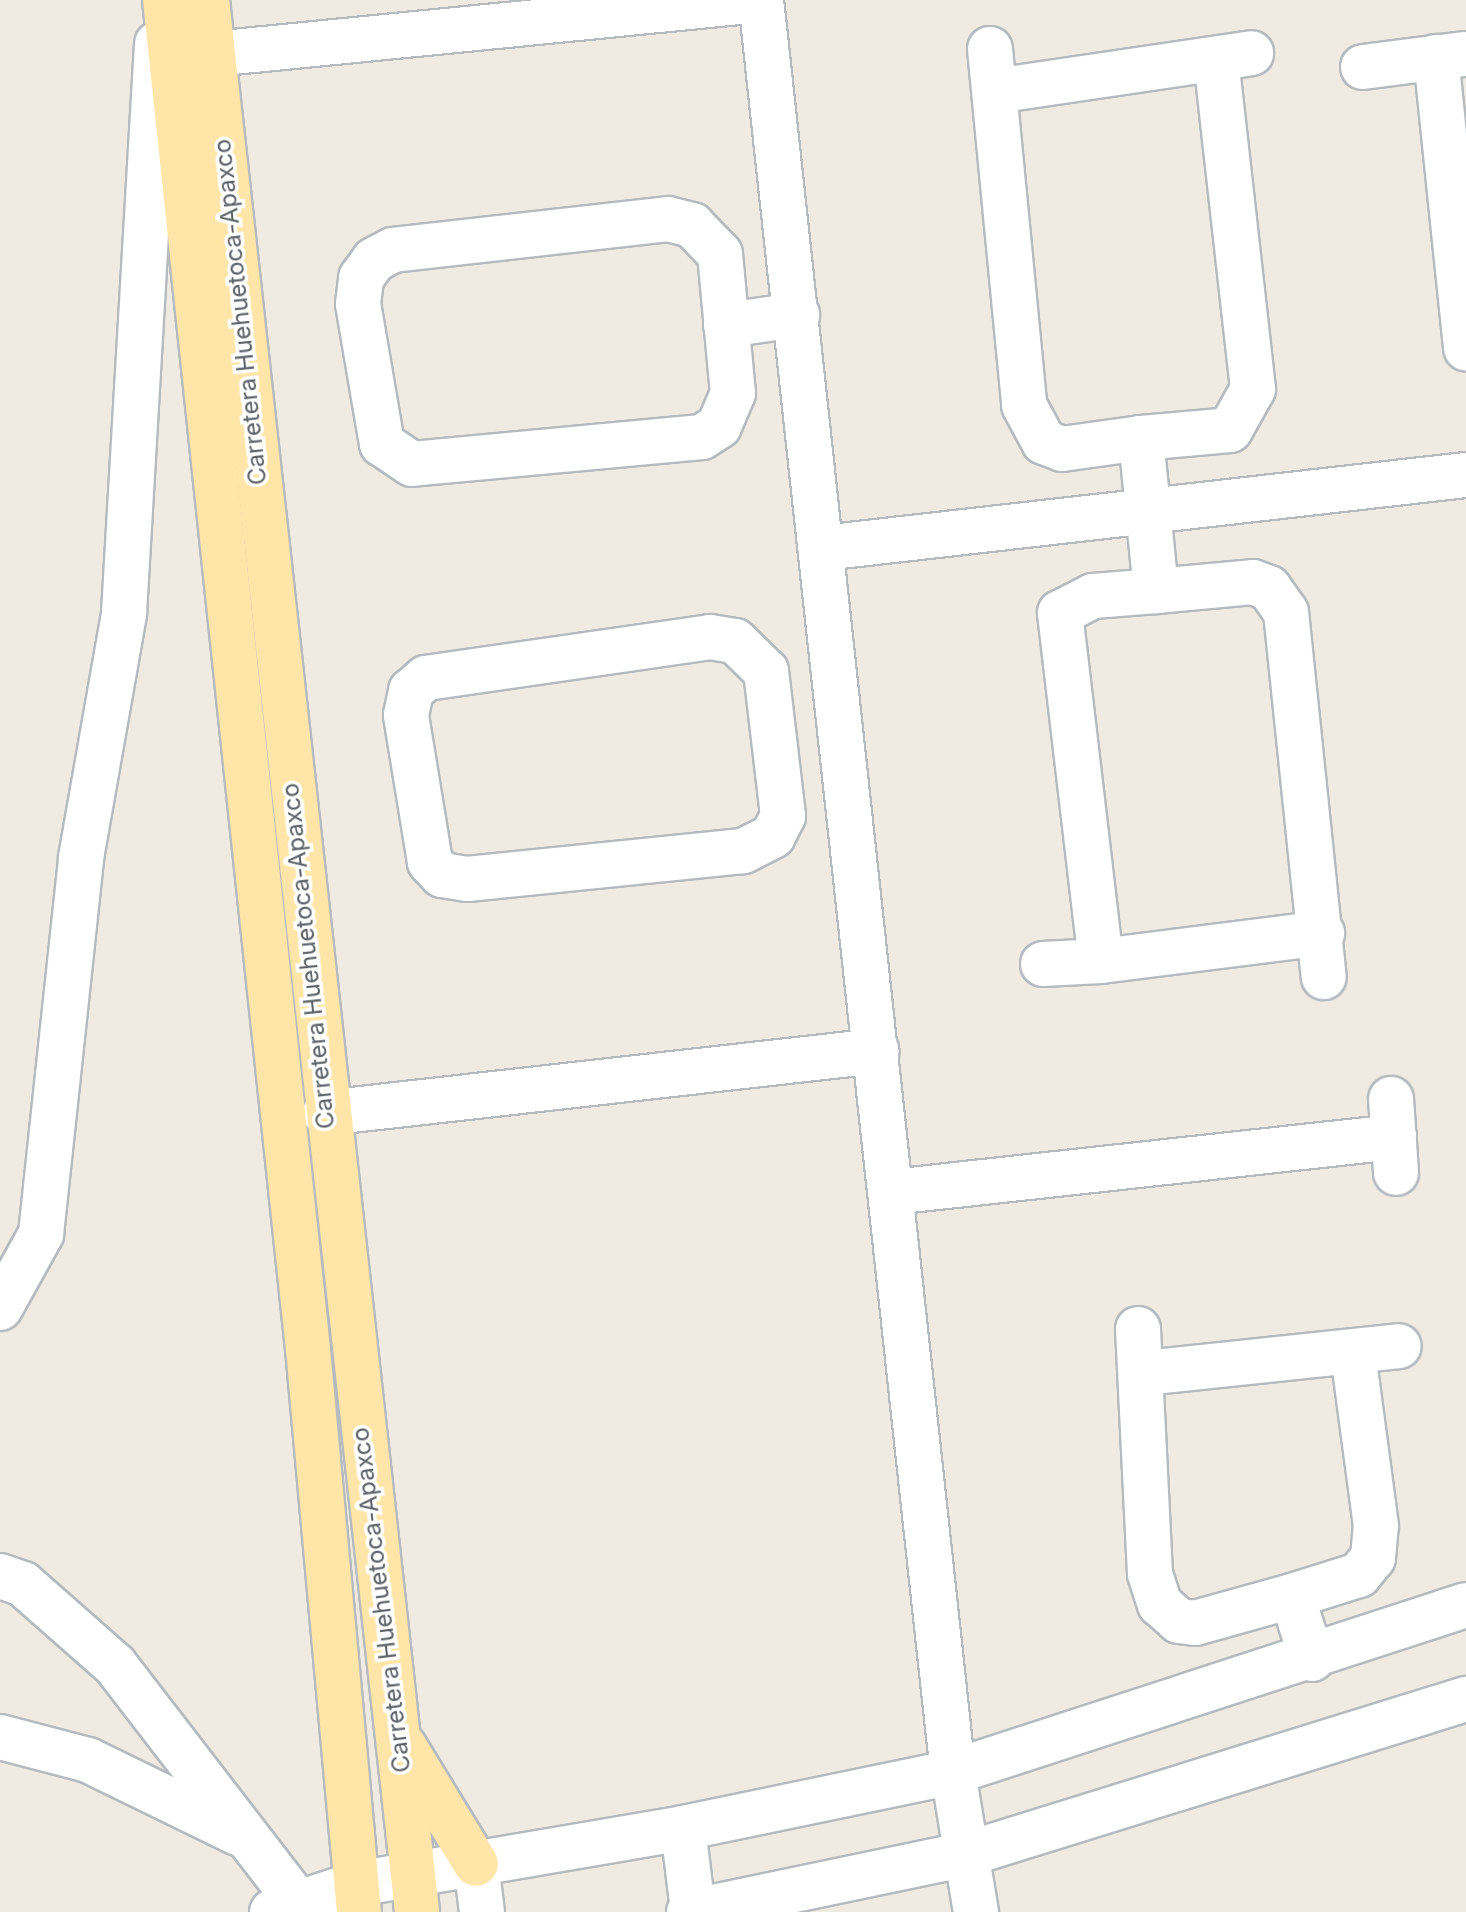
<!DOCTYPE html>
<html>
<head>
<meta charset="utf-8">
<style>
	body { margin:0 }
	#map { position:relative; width:1466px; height:1912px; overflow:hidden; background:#efebe3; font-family:Inter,sans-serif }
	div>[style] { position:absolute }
	.roads { filter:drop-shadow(2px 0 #b5babe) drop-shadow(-2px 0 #b5babe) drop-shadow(0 2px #b5babe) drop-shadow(0 -2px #b5babe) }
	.minor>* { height:44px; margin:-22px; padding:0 22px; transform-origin:22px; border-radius:22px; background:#fff }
	.major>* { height:44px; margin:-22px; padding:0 22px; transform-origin:22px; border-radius:22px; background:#ffe5a8 }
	span { translate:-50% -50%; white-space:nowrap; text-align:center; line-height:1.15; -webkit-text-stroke:7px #fff; paint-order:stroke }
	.street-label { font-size:24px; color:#5b6165 }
</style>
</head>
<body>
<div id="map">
	<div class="roads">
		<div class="minor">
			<i style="left:761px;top:0;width:1782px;rotate:83.82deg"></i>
			<i style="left:953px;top:1772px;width:142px;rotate:80.7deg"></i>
			<i style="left:990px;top:49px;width:358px;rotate:84.5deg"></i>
			<i style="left:1024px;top:405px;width:42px;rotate:61.6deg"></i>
			<i style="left:1044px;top:442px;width:19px;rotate:21deg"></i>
			<i style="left:1062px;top:449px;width:80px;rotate:-7.9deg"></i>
			<i style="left:1141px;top:438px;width:154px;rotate:84.4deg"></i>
			<i style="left:1156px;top:591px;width:97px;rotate:-5.3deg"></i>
			<i style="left:1253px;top:582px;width:17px;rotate:21deg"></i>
			<i style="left:1269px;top:588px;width:29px;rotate:55deg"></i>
			<i style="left:1286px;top:612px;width:367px;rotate:84.1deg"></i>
			<i style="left:213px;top:54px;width:550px;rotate:-5.64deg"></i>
			<i style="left:1436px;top:57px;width:293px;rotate:84.1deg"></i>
			<i style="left:1363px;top:67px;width:102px;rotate:-7.3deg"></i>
			<i style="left:995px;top:91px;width:259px;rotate:-8.4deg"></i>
			<i style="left:668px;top:219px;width:25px;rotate:14deg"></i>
			<i style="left:692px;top:225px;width:40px;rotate:46deg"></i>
			<i style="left:720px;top:254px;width:140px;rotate:84.7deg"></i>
			<i style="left:733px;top:393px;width:36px;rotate:113deg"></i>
			<i style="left:719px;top:426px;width:20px;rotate:147deg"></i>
			<i style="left:702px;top:437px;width:291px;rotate:174.7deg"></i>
			<i style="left:412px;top:464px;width:36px;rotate:-146deg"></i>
			<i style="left:382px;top:444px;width:142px;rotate:-99.7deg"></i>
			<i style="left:358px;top:304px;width:26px;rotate:-83deg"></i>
			<i style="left:361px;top:278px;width:22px;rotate:-54deg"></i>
			<i style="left:374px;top:260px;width:21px;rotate:-28deg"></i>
			<i style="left:393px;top:250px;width:277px;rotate:-6.4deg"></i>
			<i style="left:726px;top:325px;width:72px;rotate:-8deg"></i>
			<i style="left:1141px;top:438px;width:89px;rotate:-5.1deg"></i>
			<i style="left:1230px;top:430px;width:47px;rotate:-60.7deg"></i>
			<i style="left:1253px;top:389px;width:332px;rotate:-96.4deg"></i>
			<i style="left:823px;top:548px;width:647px;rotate:-6.48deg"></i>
			<i style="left:1156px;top:591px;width:63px;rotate:175.5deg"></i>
			<i style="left:1093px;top:596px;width:37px;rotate:153deg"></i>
			<i style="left:1060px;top:613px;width:350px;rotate:83.3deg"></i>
			<i style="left:1101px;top:961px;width:223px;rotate:-7.2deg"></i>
			<i style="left:710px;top:637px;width:25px;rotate:9deg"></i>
			<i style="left:735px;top:641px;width:43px;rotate:44.1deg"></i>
			<i style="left:766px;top:671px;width:146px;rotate:83.3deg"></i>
			<i style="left:783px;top:816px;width:22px;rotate:117deg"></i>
			<i style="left:773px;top:836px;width:34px;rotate:153deg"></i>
			<i style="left:743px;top:851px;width:277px;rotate:174.2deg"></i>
			<i style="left:467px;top:879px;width:25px;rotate:-171deg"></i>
			<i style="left:442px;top:875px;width:18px;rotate:-133deg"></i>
			<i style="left:430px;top:862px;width:149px;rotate:-99.3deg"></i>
			<i style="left:406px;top:715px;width:25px;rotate:-78deg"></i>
			<i style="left:411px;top:691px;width:20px;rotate:-41deg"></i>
			<i style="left:426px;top:678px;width:287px;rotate:-8.2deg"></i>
			<i style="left:1043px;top:964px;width:58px;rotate:-3deg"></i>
			<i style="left:1391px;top:1099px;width:74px;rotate:86.1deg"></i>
			<i style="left:325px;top:1113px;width:555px;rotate:-6.41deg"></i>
			<i style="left:892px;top:1192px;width:505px;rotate:-6.25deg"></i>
			<i style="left:0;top:1308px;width:85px;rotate:-61deg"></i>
			<i style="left:41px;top:1234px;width:378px;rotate:-83.9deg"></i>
			<i style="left:81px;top:858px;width:249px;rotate:-80deg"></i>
			<i style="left:124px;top:613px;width:570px;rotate:-86.68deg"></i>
			<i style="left:1138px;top:1329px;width:245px;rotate:87.2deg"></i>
			<i style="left:1150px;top:1574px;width:32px;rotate:72deg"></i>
			<i style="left:1160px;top:1604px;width:25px;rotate:42deg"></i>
			<i style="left:1179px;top:1621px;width:16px;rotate:7deg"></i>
			<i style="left:1195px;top:1623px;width:101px;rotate:-15.6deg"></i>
			<i style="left:1144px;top:1373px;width:256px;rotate:-6deg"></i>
			<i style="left:0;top:1576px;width:24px;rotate:19deg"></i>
			<i style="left:23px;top:1584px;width:123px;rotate:41.4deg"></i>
			<i style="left:115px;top:1665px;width:300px;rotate:52.4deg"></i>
			<i style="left:1312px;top:1659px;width:66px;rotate:-107.6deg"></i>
			<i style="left:1292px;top:1596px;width:70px;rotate:-17.4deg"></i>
			<i style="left:1359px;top:1575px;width:22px;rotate:-51deg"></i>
			<i style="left:1373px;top:1558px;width:32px;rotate:-85deg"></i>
			<i style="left:1376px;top:1526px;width:174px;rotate:-97.6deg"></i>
			<i style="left:0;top:1737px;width:91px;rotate:14.6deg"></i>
			<i style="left:88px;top:1760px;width:167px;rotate:26deg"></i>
			<i style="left:683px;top:1828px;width:84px;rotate:83.1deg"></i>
			<i style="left:476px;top:1864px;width:48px;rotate:82.9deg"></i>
			<i style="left:272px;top:1912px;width:89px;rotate:-18.4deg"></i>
			<i style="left:356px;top:1884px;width:332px;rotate:-9.7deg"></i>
			<i style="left:683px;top:1828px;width:276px;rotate:-11.7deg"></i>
			<i style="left:953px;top:1772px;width:539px;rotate:-18.03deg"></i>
			<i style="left:689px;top:1912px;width:284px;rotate:-11.8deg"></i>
			<i style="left:967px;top:1854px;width:523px;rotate:-17.26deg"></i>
		</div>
		<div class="major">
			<i style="left:165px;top:0;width:1357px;rotate:83.95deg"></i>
			<i style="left:308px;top:1349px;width:565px;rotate:84.82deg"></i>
			<i style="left:207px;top:0;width:1923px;rotate:83.73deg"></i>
			<i style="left:404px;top:1746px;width:138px;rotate:58.6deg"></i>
		</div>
	</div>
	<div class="street-label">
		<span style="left:240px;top:312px;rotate:-96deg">Carretera Huehuetoca-Apaxco</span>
		<span style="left:308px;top:956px;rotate:-96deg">Carretera Huehuetoca-Apaxco</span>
		<span style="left:381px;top:1600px;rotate:-97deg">Carretera Huehuetoca-Apaxco</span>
	</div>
</div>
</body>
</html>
